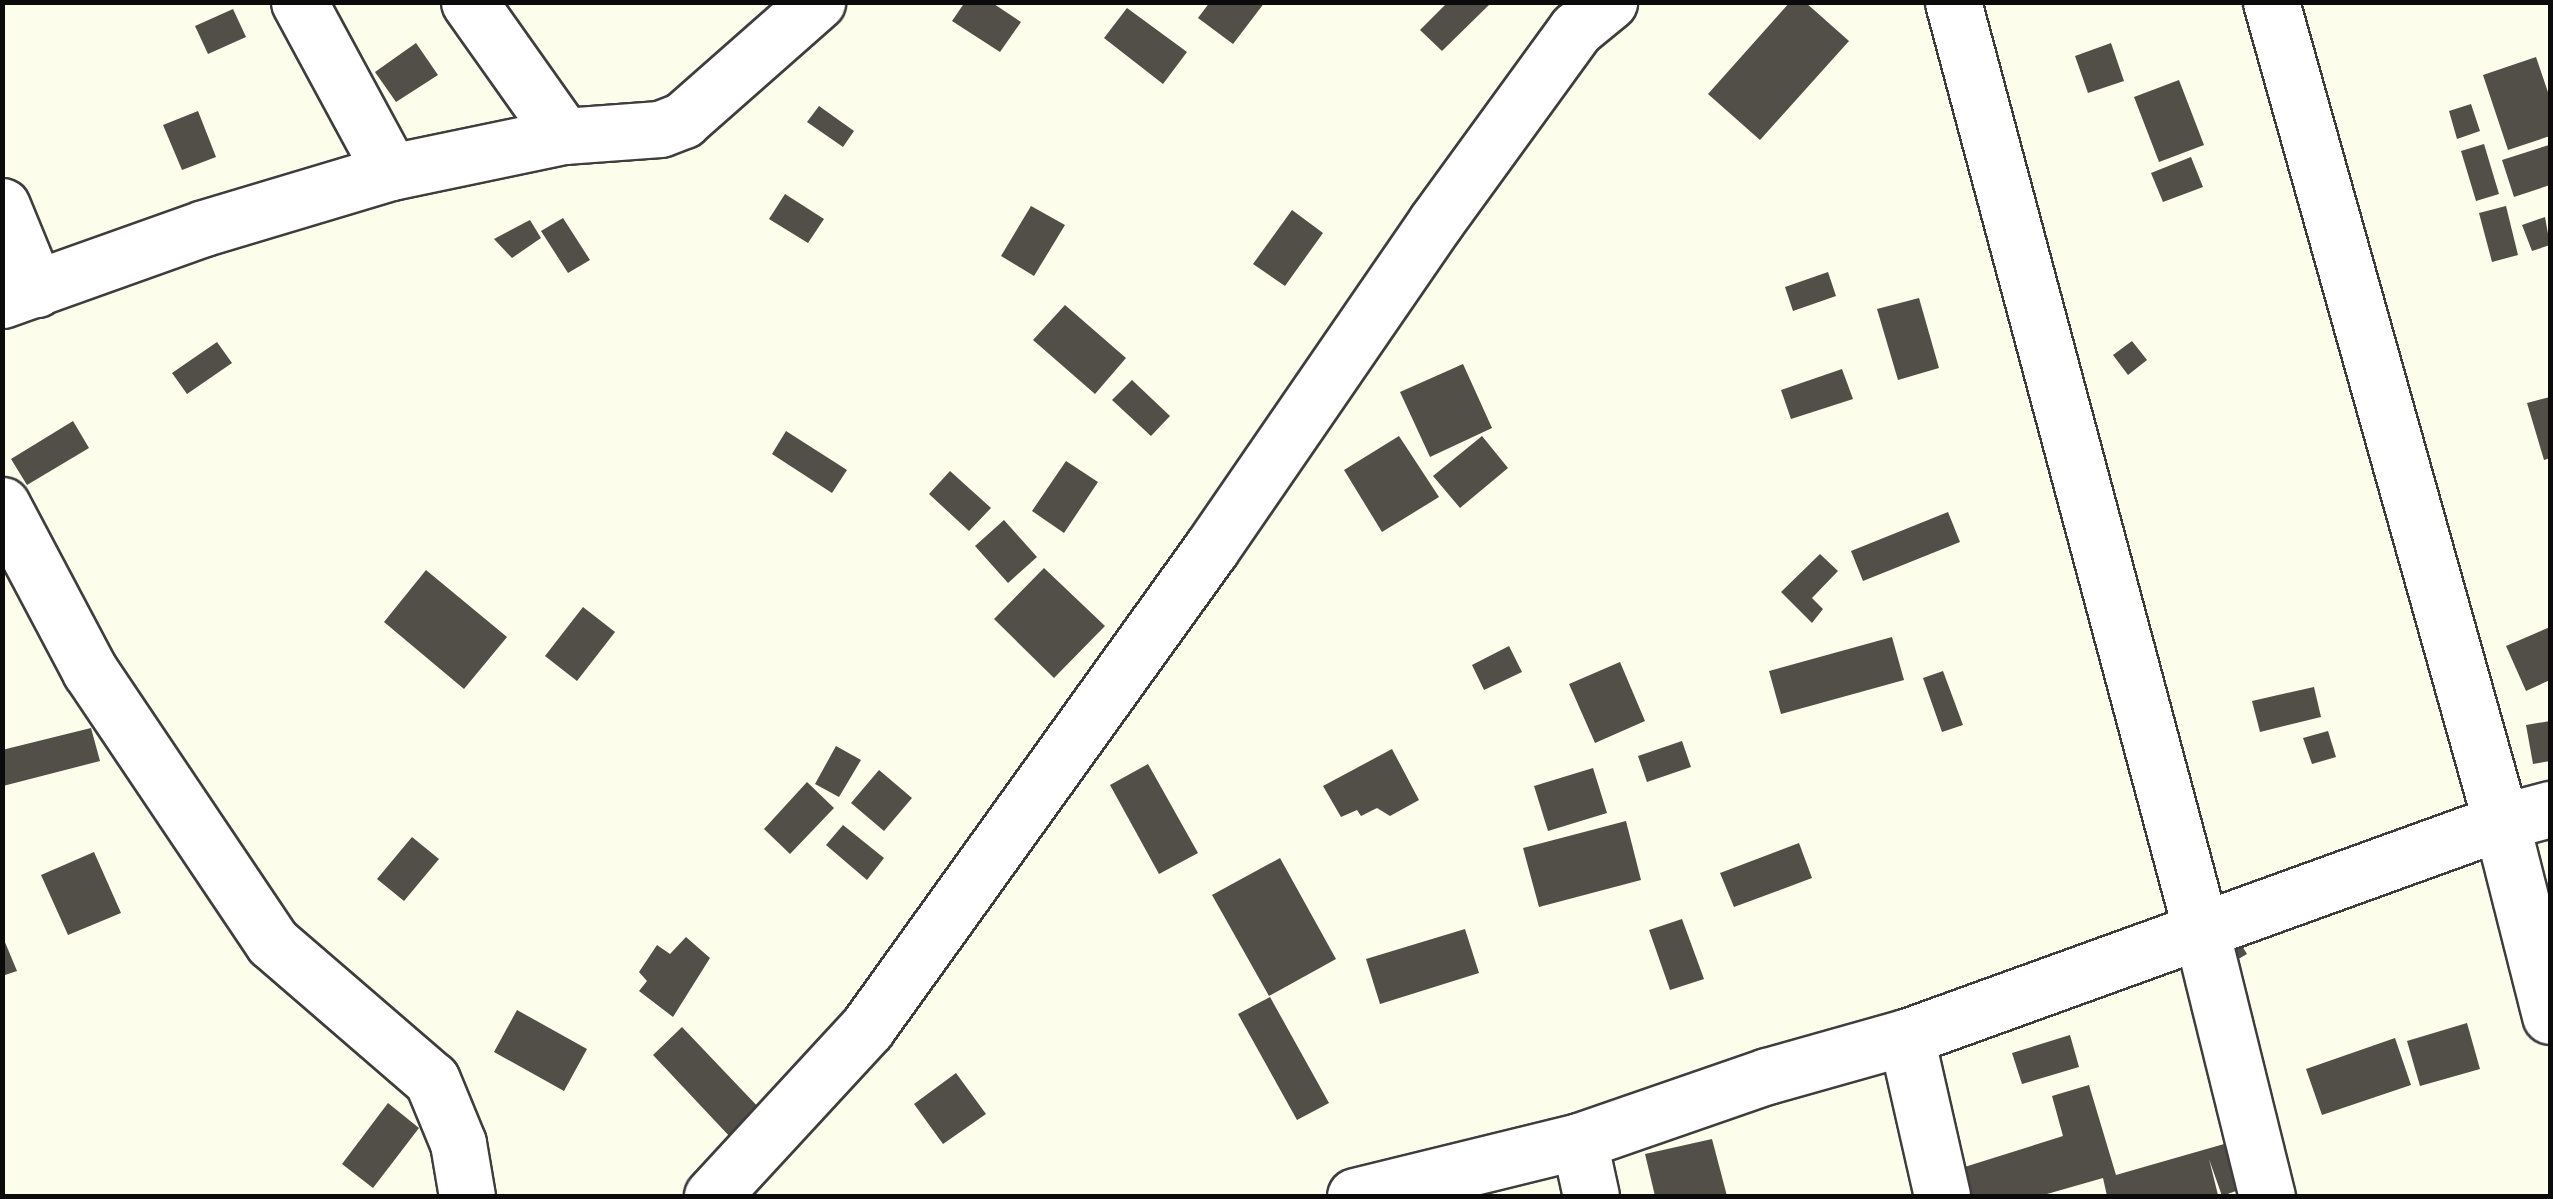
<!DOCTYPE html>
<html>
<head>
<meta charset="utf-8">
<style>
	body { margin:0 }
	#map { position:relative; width:2553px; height:1199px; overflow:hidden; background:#fcfdeb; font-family:"Libre Baskerville",serif }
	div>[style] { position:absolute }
	.building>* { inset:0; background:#524e48 }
	.roads { filter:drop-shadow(2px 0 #3e3e3e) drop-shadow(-2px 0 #3e3e3e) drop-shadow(0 2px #3e3e3e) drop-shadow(0 -2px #3e3e3e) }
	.minor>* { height:55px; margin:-27.5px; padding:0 27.5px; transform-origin:27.5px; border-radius:27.5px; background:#fff }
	span { translate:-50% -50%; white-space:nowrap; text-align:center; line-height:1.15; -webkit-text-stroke:10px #fff; paint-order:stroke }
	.frame { position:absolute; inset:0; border:5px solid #0b0b0b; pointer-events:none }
</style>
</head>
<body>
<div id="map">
	<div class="building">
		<i style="clip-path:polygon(965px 2px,991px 2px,1021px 22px,1000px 52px,952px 21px)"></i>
		<i style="clip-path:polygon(1210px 2px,1265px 2px,1233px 44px,1198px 18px)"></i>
		<i style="clip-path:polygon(1448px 2px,1492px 2px,1442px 51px,1420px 30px)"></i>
		<i style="clip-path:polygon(1790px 2px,1805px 2px,1849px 41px,1760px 140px,1708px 94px)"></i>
		<i style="clip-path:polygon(1127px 8px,1187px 52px,1163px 84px,1104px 38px)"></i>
		<i style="clip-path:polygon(233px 9px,246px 37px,208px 54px,195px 26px)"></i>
		<i style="clip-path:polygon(416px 43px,438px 75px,396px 102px,375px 72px)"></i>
		<i style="clip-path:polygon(2111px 43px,2124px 81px,2088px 93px,2075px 56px)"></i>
		<i style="clip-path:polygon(2536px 57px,2550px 98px,2550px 136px,2508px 150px,2483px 75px)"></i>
		<i style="clip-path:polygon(2179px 80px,2204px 145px,2159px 162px,2134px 97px)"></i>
		<i style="clip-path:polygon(2471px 104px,2480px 131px,2457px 139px,2449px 111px)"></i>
		<i style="clip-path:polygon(819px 106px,854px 131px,843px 147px,807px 122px)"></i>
		<i style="clip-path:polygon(198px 111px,216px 157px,182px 170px,163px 125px)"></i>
		<i style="clip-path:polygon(2484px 144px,2499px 194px,2476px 201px,2461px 151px)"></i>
		<i style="clip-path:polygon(2549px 145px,2550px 185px,2514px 197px,2502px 160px)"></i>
		<i style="clip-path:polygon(2191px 157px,2203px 187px,2163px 202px,2151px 173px)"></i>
		<i style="clip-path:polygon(785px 194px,824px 219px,808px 243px,769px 219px)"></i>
		<i style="clip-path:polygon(1031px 206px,1065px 225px,1034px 276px,1001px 256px)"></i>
		<i style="clip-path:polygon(2506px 206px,2518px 255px,2492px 262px,2479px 213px)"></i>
		<i style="clip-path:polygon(1292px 210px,1323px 233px,1285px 286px,1253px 264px)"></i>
		<i style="clip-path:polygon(2545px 217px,2550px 245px,2532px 251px,2522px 225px)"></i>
		<i style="clip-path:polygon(563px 218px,590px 260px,568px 273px,541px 231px)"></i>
		<i style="clip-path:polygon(530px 220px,541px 238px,512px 258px,494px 239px)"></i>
		<i style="clip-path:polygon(1828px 272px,1836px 296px,1793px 311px,1785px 287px)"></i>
		<i style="clip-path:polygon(1919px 298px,1939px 368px,1898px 380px,1877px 309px)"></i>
		<i style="clip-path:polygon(1065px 305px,1126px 358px,1095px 394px,1033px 340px)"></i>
		<i style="clip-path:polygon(2132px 341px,2147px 360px,2128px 375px,2113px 355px)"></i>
		<i style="clip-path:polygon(217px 342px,232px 363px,187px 394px,172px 373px)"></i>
		<i style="clip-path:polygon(1463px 364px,1492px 428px,1430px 457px,1400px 392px)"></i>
		<i style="clip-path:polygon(1842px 369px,1853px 399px,1791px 419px,1781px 390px)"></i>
		<i style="clip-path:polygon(1132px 380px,1170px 416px,1151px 436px,1112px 400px)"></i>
		<i style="clip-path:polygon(2550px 397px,2550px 458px,2544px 460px,2527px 403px)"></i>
		<i style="clip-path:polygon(73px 421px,89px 448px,27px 485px,11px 459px)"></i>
		<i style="clip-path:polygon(786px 431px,847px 470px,832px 493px,772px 454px)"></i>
		<i style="clip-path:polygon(1399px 436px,1439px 497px,1382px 532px,1344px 470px)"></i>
		<i style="clip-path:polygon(1482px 436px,1508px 468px,1460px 508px,1433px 476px)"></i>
		<i style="clip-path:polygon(1066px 461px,1098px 482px,1064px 533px,1032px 511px)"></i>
		<i style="clip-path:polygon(950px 471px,991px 508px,969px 531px,929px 494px)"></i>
		<i style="clip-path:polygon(1948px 512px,1960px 542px,1863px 581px,1851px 551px)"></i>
		<i style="clip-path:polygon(1004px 520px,1037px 557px,1008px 583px,975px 546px)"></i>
		<i style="clip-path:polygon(1820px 554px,1838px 571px,1812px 598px,1823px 609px,1812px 623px,1781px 592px)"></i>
		<i style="clip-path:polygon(1044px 568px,1105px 626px,1054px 678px,994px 619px)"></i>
		<i style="clip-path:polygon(426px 570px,507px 637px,464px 689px,384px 622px)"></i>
		<i style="clip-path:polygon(583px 607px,615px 632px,577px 681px,545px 656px)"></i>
		<i style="clip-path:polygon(2550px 627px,2550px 680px,2526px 691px,2506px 646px)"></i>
		<i style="clip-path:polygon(1892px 637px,1904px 680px,1781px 714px,1769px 671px)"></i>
		<i style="clip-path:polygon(1509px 646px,1522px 672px,1484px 690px,1472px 665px)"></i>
		<i style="clip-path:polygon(1620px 662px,1645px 721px,1595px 743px,1569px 684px)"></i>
		<i style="clip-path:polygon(1943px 671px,1963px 725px,1942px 732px,1923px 678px)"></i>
		<i style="clip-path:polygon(2314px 687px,2321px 717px,2260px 732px,2252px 701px)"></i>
		<i style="clip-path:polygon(2550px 721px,2550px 761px,2533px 764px,2526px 725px)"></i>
		<i style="clip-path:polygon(91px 728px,100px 761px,3px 786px,2px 750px)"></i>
		<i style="clip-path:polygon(2328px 731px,2336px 757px,2312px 764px,2303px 738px)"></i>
		<i style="clip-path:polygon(1682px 741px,1691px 767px,1647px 782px,1638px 756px)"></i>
		<i style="clip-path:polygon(836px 746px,861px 760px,839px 797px,815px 784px)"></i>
		<i style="clip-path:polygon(1392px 749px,1419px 800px,1390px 816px,1377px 808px,1361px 816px,1357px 810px,1341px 817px,1323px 786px)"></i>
		<i style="clip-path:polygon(1148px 764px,1198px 853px,1159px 874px,1110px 785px)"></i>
		<i style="clip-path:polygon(1593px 768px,1607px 813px,1548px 831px,1534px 786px)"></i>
		<i style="clip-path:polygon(879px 770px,912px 798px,884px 831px,851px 803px)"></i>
		<i style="clip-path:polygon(807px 782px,834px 808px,790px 854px,764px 829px)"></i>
		<i style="clip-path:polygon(1626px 821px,1641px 880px,1539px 907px,1523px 848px)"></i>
		<i style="clip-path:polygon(843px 825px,884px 858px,867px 880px,826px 845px)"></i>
		<i style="clip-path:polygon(412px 837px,439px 859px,404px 901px,377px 879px)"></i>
		<i style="clip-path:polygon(1799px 843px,1812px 878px,1734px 907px,1720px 873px)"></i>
		<i style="clip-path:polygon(94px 852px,121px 913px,68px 935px,41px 875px)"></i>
		<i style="clip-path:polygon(1280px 858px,1336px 959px,1269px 996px,1212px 895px)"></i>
		<i style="clip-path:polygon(1682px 919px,1704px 979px,1670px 990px,1649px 930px)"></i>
		<i style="clip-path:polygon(1465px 929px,1479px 973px,1380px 1004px,1366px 959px)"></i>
		<i style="clip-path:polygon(2233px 931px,2247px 954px,2228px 965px)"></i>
		<i style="clip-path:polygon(2px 935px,17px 971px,2px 976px)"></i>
		<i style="clip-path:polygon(686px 937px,710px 958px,673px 1017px,639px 991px,647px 981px,639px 972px,657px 945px,670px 954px)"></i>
		<i style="clip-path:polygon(1270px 997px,1329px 1103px,1297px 1120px,1238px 1014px)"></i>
		<i style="clip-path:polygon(517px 1010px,587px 1049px,564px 1091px,494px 1052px)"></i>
		<i style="clip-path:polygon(2467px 1023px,2480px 1069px,2420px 1086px,2407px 1041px)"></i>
		<i style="clip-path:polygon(682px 1027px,762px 1111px,732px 1139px,653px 1055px)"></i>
		<i style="clip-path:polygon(2070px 1035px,2079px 1067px,2022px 1084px,2012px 1053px)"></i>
		<i style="clip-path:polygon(2395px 1038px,2411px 1085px,2322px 1115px,2306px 1069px)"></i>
		<i style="clip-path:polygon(956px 1073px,986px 1114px,943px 1144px,914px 1104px)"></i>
		<i style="clip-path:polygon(2089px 1085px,2116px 1175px,2245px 1138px,2261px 1182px,2222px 1196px,2209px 1159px,2218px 1195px,2214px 1196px,2107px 1196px,2103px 1178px,2040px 1196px,1963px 1196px,1955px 1170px,2063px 1136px,2052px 1096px)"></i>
		<i style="clip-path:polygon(388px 1103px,419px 1128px,373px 1188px,342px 1164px)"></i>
		<i style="clip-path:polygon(1712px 1139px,1727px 1196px,1655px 1196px,1645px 1154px)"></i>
	</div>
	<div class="roads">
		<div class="minor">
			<i style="left:299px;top:2px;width:193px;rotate:61.6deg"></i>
			<i style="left:469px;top:2px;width:164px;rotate:54.7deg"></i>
			<i style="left:1953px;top:2px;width:965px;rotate:75.04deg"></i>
			<i style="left:2202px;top:934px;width:270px;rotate:76.1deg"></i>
			<i style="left:2271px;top:2px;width:852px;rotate:74.33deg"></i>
			<i style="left:2501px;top:822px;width:200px;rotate:75.8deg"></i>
			<i style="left:2px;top:206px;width:90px;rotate:67.7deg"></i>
			<i style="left:2px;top:300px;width:214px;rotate:-19.6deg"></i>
			<i style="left:204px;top:228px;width:195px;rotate:-16.7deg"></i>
			<i style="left:391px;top:172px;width:177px;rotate:-11.8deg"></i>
			<i style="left:564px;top:136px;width:96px;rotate:-4.2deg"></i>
			<i style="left:660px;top:129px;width:25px;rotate:-21deg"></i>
			<i style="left:683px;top:120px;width:179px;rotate:-41.4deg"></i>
			<i style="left:2px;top:505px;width:188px;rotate:62.1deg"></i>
			<i style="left:90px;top:671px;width:326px;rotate:56.1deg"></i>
			<i style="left:272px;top:942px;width:211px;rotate:40.8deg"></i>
			<i style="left:432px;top:1080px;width:68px;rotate:67.6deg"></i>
			<i style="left:458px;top:1143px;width:54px;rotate:80.4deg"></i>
			<i style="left:1906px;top:1037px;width:163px;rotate:77.2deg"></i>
			<i style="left:1579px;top:1141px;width:56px;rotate:77.7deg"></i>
			<i style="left:712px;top:1196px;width:229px;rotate:-47.3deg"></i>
			<i style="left:867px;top:1028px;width:590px;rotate:-54.32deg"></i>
			<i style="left:1211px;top:549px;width:396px;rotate:-55.5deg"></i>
			<i style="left:1435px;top:223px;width:240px;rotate:-54deg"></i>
			<i style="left:1576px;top:29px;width:43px;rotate:-39.3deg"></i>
			<i style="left:1355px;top:1196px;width:231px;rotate:-13.8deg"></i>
			<i style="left:1579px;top:1141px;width:199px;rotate:-19.1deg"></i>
			<i style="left:1767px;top:1076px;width:144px;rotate:-15.7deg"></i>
			<i style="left:1906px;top:1037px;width:633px;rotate:-19.87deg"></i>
			<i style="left:2501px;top:822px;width:51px;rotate:-14.9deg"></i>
		</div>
	</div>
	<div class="frame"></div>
</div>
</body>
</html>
